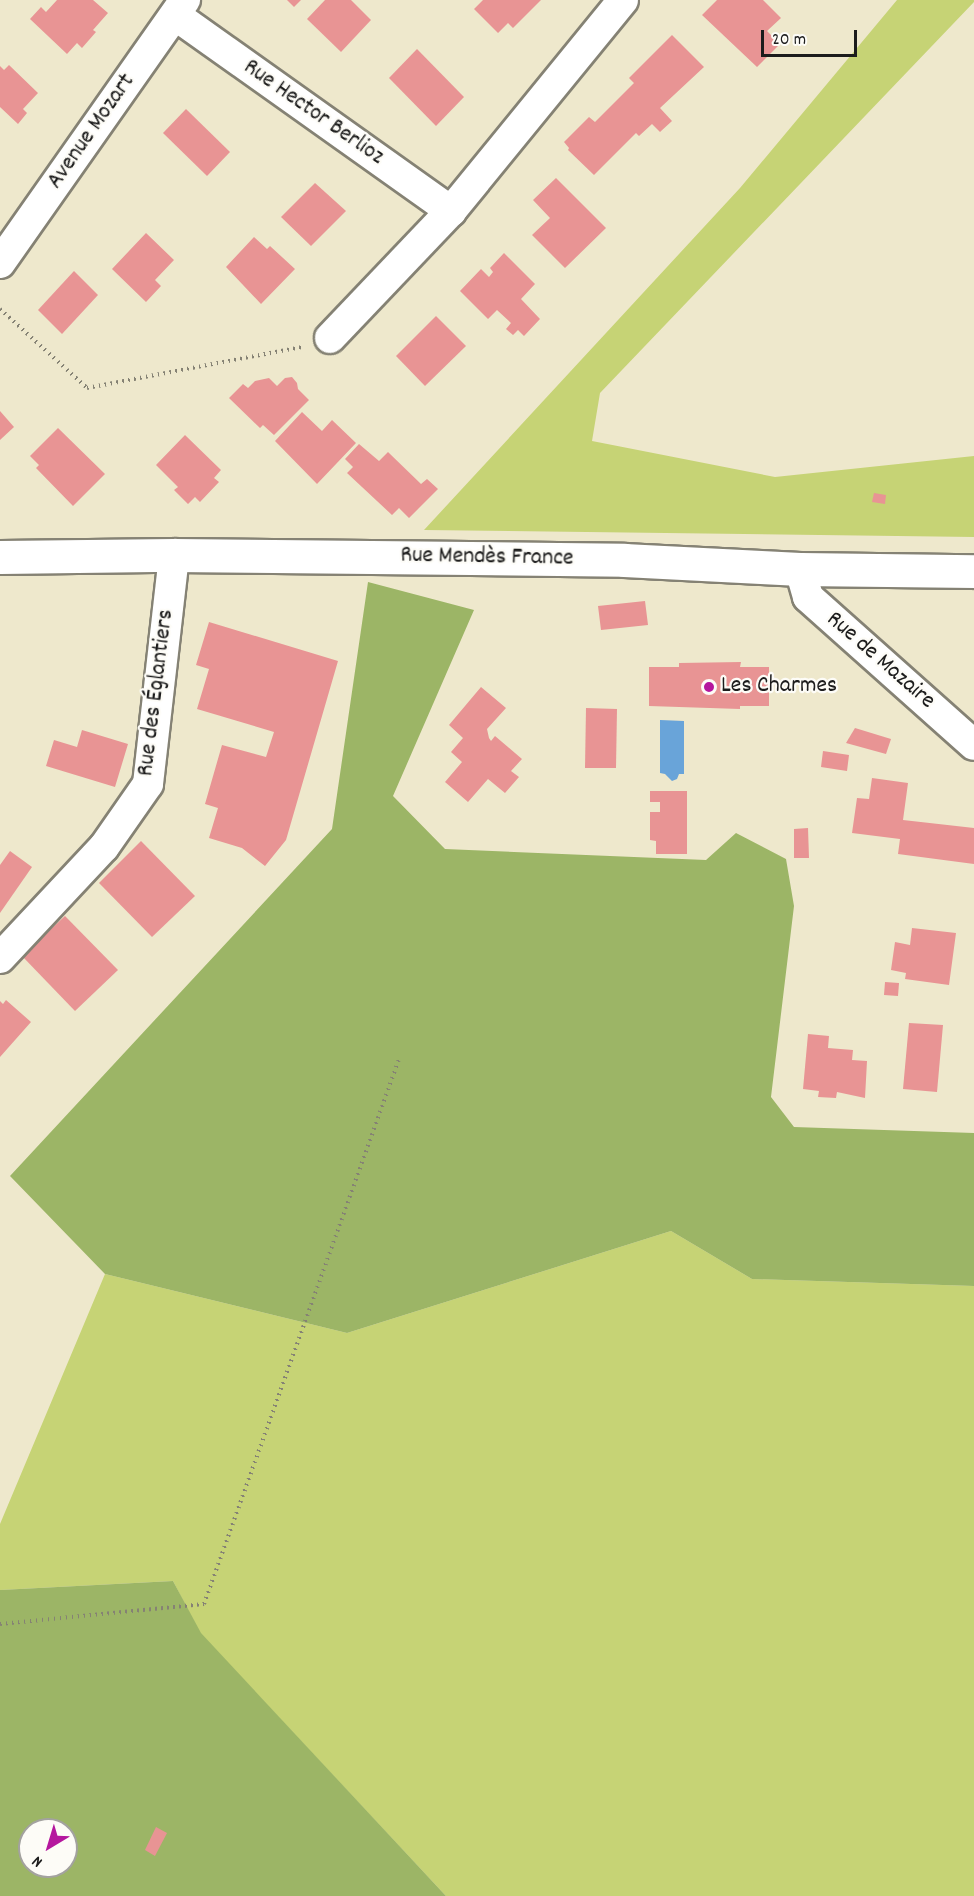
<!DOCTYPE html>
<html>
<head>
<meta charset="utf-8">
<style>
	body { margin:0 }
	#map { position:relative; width:974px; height:1896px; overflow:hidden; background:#eee8cc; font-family:Dekko,sans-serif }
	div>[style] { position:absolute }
	.green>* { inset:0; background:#c6d375 }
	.forest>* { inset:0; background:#9cb566 }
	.water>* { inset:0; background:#69a4d9 }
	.building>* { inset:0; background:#e89494 }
	.path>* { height:4px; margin-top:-2px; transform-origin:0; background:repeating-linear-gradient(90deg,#858274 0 1.5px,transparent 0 6px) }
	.roads { filter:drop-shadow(2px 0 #858274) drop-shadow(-2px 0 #858274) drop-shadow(0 2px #858274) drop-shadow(0 -2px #858274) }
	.street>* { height:30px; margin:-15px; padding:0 15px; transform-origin:15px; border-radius:15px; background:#fff }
	.secondary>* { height:33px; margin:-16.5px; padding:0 16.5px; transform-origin:16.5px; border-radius:16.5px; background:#fff }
	.dots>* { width:16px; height:16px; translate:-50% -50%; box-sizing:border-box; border:3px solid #fdfcf7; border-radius:50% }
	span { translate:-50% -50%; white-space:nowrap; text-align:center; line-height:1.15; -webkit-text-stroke:4.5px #fdfcf7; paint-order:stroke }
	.street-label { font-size:24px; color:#1c1c1c }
	.poi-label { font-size:24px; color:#1c1c1c }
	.left { translate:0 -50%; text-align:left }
	.north { position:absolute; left:18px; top:1818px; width:60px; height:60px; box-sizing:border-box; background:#fdfcf7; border:2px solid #a3a29f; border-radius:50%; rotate:218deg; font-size:16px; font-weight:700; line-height:24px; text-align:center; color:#1c1c1c }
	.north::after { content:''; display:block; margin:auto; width:21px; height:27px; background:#b5179e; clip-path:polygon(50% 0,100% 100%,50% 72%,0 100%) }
	.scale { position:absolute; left:761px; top:30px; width:96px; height:27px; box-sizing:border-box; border:3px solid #1c1c1c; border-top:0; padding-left:8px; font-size:18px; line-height:21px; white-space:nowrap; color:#1c1c1c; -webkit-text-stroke:4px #fdfcf7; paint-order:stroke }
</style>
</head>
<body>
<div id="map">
	<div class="green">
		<i style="clip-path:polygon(897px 0,974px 0,974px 2px,600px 393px,592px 441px,775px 477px,974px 456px,974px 537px,424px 530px,740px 188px)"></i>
		<i style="clip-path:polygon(671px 1231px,752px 1279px,974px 1286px,974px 1896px,446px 1896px,200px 1633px,173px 1581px,0 1590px,0 1524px,105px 1274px,347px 1333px)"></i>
	</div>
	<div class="forest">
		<i style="clip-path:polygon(368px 582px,474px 610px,393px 796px,445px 849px,706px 860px,736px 833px,786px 859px,794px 906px,771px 1097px,794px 1127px,974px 1133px,974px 1286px,752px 1279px,671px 1231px,347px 1333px,105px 1274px,10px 1176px,332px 829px)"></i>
		<i style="clip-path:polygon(evenodd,173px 1581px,201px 1633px,446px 1896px,0 1896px,0 1590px,173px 1581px,30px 1830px,66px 1830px,66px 1866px,30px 1866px,30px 1830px)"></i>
	</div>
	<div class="water">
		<i style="clip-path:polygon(660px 720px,684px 721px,684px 774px,679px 774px,677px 779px,672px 781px,665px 774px,660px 773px)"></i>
	</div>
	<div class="building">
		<i style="clip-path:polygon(57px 0,93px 0,108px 13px,93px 30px,96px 32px,82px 48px,77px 43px,67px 54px,30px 19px,41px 7px,46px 12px)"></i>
		<i style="clip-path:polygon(287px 0,301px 0,294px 7px)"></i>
		<i style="clip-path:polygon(325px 0,351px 0,371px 20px,341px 52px,307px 19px)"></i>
		<i style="clip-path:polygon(483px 0,541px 0,513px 28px,508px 23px,498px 33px,474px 9px)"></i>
		<i style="clip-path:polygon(717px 0,763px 0,781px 18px,767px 31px,780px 44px,757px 67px,702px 15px)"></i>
		<i style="clip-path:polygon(672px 35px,704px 67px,660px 108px,672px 121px,660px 132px,652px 124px,639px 136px,636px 133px,594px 175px,568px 150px,569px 148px,564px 142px,589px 117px,595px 122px,634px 83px,629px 78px)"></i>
		<i style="clip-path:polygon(417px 49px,464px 97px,436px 126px,389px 78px)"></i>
		<i style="clip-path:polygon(9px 65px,38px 93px,23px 109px,27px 113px,18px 124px,0 107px,0 66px,4px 70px)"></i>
		<i style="clip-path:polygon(186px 109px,230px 152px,207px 176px,163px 133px)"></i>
		<i style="clip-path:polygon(556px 178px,606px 228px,565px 268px,532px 235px,550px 218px,533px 200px)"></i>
		<i style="clip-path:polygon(315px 183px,346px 211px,311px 246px,281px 217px)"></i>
		<i style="clip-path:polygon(146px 233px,174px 260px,155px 280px,161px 286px,146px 302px,112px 269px)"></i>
		<i style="clip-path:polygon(254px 237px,267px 249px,270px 246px,295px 269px,261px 304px,226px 267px)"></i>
		<i style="clip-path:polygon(504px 253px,535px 284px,521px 299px,540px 319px,524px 336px,518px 330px,513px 335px,506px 329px,511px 323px,497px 310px,488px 319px,460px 291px,481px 269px,489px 277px,493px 272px,490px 268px)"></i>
		<i style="clip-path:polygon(74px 271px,98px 295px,62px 334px,38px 310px)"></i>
		<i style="clip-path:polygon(436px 316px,466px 346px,425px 386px,396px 356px)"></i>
		<i style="clip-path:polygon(292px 377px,297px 383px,298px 389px,309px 400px,274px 435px,263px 425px,260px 428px,229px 398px,243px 384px,248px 388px,255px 381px,269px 378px,277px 386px,285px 378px)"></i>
		<i style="clip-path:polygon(0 411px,14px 427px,0 440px)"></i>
		<i style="clip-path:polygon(302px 412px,322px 431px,332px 420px,356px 443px,317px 484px,275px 441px)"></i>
		<i style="clip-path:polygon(58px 428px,105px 474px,73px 506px,36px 468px,39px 465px,30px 456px)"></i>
		<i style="clip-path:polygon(185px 435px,221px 470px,214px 478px,219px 482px,200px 502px,195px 497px,188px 504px,174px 490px,178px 487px,156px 465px)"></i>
		<i style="clip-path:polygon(359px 444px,379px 461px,388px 452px,421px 484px,427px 479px,438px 489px,409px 518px,399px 508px,392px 515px,347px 473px,353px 467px,345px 459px)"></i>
		<i style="clip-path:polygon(874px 493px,886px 495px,885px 504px,872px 502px)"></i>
		<i style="clip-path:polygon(645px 601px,648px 625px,601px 630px,598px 606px)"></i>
		<i style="clip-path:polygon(209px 622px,338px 661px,286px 840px,265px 866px,242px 848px,209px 838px,218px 808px,205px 804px,222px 745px,266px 757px,274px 732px,197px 709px,209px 669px,196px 665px)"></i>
		<i style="clip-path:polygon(741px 662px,740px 667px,769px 667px,769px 706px,740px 706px,740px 709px,649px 706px,649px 667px,679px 667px,679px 663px)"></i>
		<i style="clip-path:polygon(481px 687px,506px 708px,487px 729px,489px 738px,491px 741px,495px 736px,522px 759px,511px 771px,519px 777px,505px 793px,488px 779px,468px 802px,445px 782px,462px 762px,451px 752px,463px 738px,449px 725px)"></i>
		<i style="clip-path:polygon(586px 708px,617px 709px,616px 768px,585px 768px)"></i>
		<i style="clip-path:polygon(855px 728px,891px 739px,886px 754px,846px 743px)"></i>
		<i style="clip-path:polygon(82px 730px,128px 744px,115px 787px,46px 766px,54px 740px,77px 747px)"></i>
		<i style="clip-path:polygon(823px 751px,849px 755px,847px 771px,821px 767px)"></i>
		<i style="clip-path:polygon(872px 778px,908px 783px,903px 820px,974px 828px,974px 864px,898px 854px,900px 839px,852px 833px,857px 798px,869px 799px)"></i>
		<i style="clip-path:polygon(650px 791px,687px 791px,687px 854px,656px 854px,656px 841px,650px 840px,650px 812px,660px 812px,660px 802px,650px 802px)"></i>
		<i style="clip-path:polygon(808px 828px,809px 858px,794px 858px,794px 829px)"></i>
		<i style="clip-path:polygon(141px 841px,195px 896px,152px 937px,99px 883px)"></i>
		<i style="clip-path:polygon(10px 851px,32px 867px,0 913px,0 865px)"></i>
		<i style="clip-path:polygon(65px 916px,118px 970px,75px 1011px,22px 956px)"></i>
		<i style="clip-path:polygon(912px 928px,956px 933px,949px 985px,905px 979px,906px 973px,891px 970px,895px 942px,910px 945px)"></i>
		<i style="clip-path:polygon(885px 982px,899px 983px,898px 996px,884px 995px)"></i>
		<i style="clip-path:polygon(6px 1000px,31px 1022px,0 1057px,0 1001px,3px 1004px)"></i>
		<i style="clip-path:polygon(909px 1023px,943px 1025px,937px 1092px,903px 1089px)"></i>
		<i style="clip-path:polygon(808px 1034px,829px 1036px,828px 1048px,853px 1050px,852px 1060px,867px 1061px,865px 1098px,837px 1092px,836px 1098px,818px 1097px,819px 1091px,803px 1089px)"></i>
		<i style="clip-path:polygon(156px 1827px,167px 1833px,155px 1856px,145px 1850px)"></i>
	</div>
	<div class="path">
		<i style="left:0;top:309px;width:118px;rotate:42.2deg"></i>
		<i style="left:87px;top:388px;width:219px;rotate:-10.8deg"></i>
		<i style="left:0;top:1624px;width:205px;rotate:-5.6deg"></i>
		<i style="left:204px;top:1604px;width:579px;rotate:-70.31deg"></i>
	</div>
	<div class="roads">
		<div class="street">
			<i style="left:175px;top:15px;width:339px;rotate:35.4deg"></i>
			<i style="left:451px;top:211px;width:272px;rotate:-50.8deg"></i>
			<i style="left:0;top:263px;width:322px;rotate:-54.9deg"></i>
			<i style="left:330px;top:338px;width:175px;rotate:-46.4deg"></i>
			<i style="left:800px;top:569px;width:29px;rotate:74deg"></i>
			<i style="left:808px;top:597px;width:222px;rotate:41.7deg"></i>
			<i style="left:0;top:958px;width:152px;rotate:-46.9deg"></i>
			<i style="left:104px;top:847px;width:77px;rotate:-55.1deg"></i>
			<i style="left:148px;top:784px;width:230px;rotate:-83.5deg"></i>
		</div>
		<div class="secondary">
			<i style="left:0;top:557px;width:174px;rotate:-0.7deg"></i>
			<i style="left:174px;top:555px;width:450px;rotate:0.6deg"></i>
			<i style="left:624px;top:560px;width:176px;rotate:2.9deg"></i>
			<i style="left:800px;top:569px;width:174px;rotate:0.7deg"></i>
		</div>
	</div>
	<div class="dots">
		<i style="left:709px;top:687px;background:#b5179e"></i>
	</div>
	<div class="street-label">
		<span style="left:313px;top:113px;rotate:35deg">Rue Hector Berlioz</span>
		<span style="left:92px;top:132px;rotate:-55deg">Avenue Mozart</span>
		<span style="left:487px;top:558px;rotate:1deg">Rue Mendès France</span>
		<span style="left:880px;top:661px;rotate:41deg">Rue de Mazaire</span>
		<span style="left:157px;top:693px;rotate:-83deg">Rue des Églantiers</span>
	</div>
	<div class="poi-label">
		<span class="left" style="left:721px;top:687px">Les Charmes</span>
	</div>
	<div class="north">N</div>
	<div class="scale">20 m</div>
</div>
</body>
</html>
